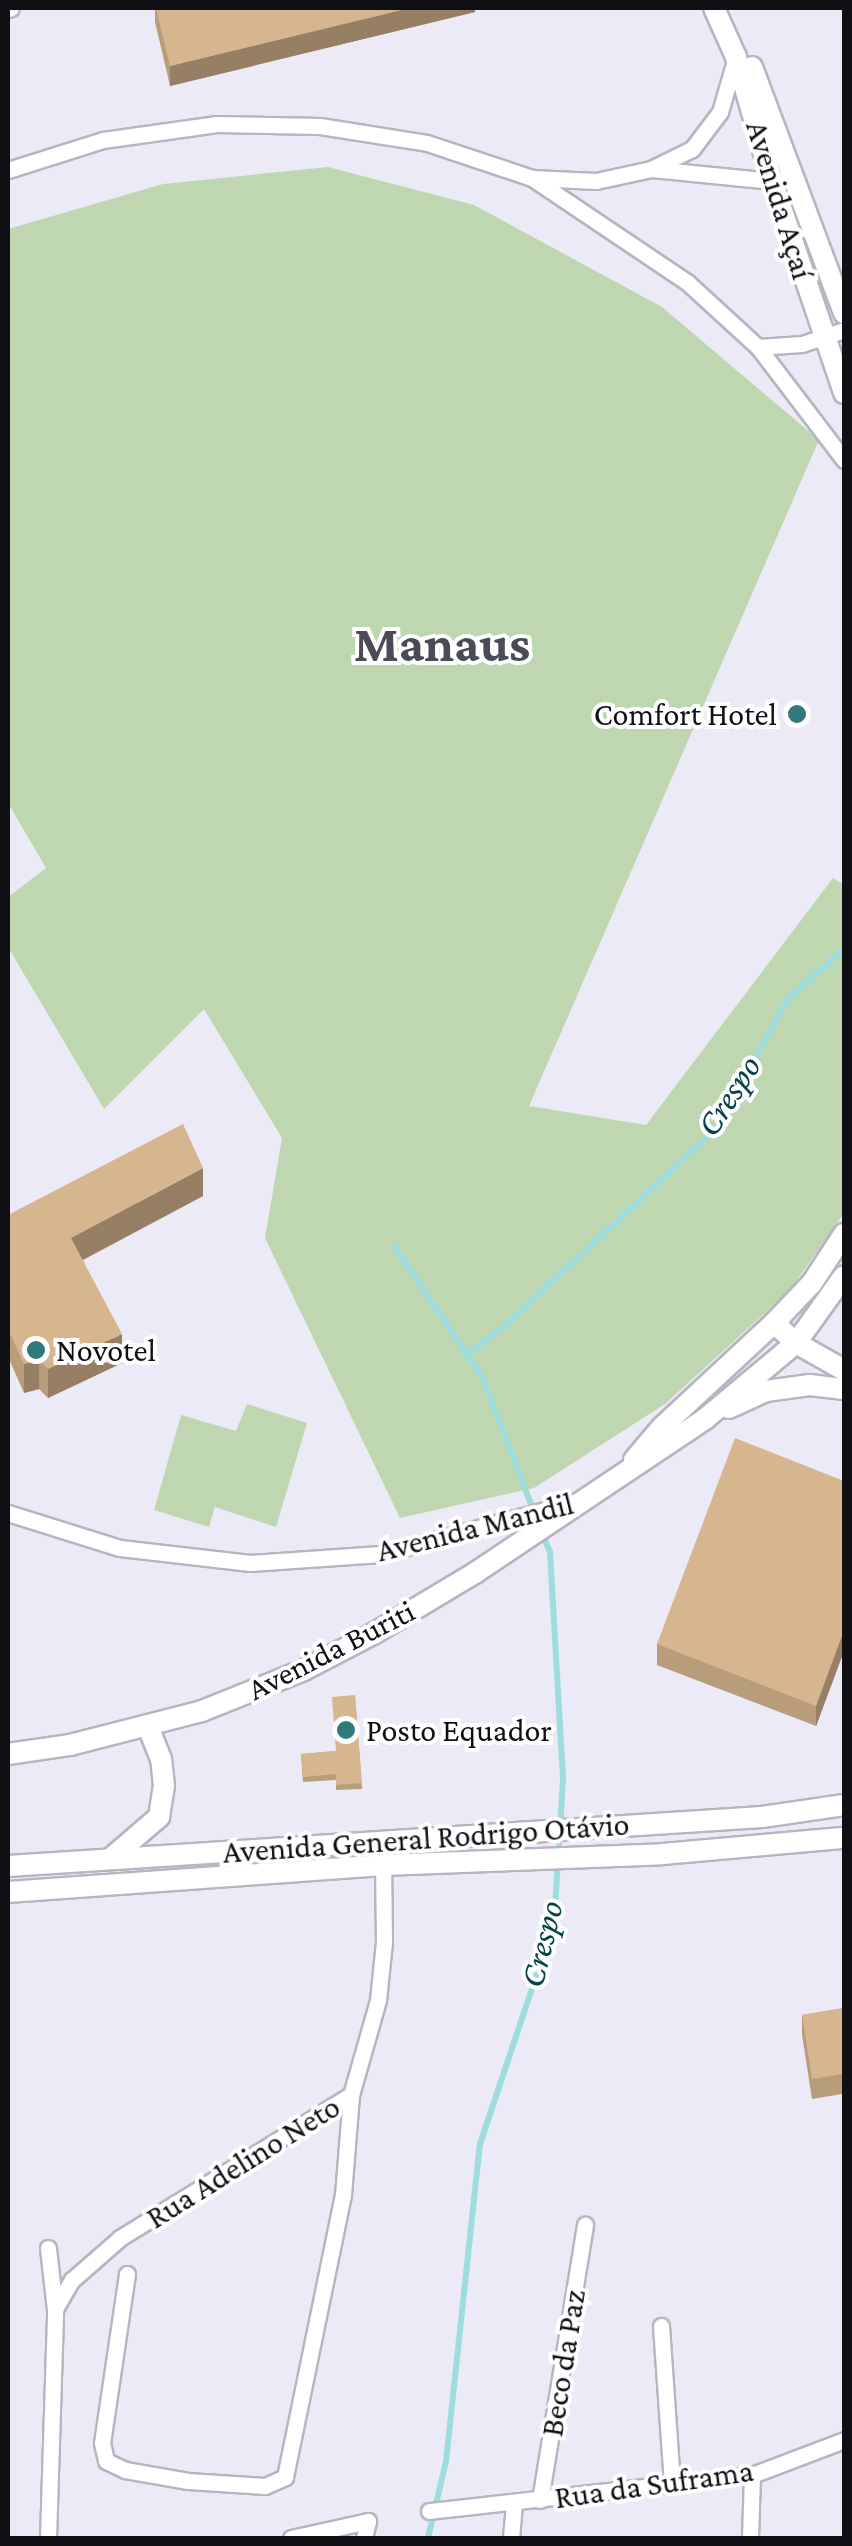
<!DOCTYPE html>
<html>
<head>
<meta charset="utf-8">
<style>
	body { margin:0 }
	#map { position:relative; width:852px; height:2546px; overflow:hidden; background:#ebeaf6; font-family:"Crimson Pro",serif }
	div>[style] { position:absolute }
	.green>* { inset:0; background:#bfd7b1 }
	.stream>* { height:6px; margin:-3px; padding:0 3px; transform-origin:3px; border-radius:3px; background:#9edcde }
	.roads { filter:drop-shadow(2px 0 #b6b5c1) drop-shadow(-2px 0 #b6b5c1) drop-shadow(0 2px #b6b5c1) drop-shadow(0 -2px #b6b5c1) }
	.street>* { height:15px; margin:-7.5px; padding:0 7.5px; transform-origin:7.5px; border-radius:7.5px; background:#fff }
	.secondary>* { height:20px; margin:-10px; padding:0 10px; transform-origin:10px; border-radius:10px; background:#fff }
	.wall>* { inset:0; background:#b89d7b }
	.shaded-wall>* { inset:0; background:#967f64 }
	.building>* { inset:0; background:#d6b68f }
	.dots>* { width:28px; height:28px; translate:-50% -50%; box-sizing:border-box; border:5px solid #fff; border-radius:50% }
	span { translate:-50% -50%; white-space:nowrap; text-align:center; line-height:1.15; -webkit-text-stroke:8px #fff; paint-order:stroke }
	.street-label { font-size:32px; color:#100f13 }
	.poi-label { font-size:32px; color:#100f13 }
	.right { translate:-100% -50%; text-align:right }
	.left { translate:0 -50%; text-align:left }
	.water-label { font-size:35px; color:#084345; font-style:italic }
	.town-label { font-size:52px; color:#4b4b55; font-weight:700 }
	.frame { position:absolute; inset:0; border:10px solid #100f13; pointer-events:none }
</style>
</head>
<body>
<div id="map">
	<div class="green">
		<i style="clip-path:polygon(328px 167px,474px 205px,662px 307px,819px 440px,529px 1106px,646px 1125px,833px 878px,844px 885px,844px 1213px,790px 1290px,665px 1404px,534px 1488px,400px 1518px,265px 1238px,282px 1138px,204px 1009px,104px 1109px,8px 947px,8px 897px,46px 868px,8px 803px,8px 229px,163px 184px)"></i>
		<i style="clip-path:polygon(247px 1404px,307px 1423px,276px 1527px,215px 1507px,209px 1527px,154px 1510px,181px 1415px,236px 1431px)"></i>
	</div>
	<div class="stream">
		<i style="left:395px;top:1247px;width:158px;rotate:56.1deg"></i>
		<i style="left:483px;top:1378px;width:143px;rotate:69.2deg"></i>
		<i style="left:467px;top:1354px;width:53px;rotate:-37.3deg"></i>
		<i style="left:509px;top:1322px;width:281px;rotate:-43.1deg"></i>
		<i style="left:714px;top:1130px;width:150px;rotate:-60.5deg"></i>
		<i style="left:788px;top:999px;width:76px;rotate:-42.3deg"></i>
		<i style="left:428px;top:2538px;width:79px;rotate:-76.8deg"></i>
		<i style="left:446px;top:2461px;width:319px;rotate:-83.9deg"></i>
		<i style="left:480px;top:2144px;width:233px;rotate:-71.5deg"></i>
		<i style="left:554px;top:1923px;width:145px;rotate:-86.4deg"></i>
		<i style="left:563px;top:1778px;width:226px;rotate:-93.3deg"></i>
		<i style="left:550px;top:1552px;width:21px;rotate:-113deg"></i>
	</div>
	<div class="roads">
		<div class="street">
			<i style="left:8px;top:9px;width:3px;rotate:-18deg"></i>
			<i style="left:652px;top:169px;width:121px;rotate:5.7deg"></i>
			<i style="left:772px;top:181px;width:20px;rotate:-9deg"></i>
			<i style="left:8px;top:170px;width:100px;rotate:-17.5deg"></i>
			<i style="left:103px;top:140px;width:115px;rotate:-8deg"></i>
			<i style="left:217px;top:124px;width:103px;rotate:1.1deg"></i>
			<i style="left:320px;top:126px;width:108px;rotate:9deg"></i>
			<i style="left:427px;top:143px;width:111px;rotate:18.4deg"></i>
			<i style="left:532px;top:178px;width:64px;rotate:2.7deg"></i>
			<i style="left:596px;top:181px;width:56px;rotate:-12.3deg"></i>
			<i style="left:651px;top:169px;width:46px;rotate:-26deg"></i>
			<i style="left:692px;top:149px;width:46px;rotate:-52.9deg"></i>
			<i style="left:720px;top:112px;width:57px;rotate:-73.8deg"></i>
			<i style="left:532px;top:178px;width:187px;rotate:33.9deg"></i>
			<i style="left:687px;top:282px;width:96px;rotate:42.5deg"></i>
			<i style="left:758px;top:347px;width:142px;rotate:52.7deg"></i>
			<i style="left:758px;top:347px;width:44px;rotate:-3.9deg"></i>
			<i style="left:802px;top:344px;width:44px;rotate:-18.4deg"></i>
			<i style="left:8px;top:1513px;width:117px;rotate:17.4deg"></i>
			<i style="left:120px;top:1548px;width:131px;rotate:6.6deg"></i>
			<i style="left:250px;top:1563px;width:131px;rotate:-3.9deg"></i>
			<i style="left:381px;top:1554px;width:197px;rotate:-15deg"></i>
			<i style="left:48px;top:2248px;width:61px;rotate:83.5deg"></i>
			<i style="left:127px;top:2274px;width:171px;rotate:98.4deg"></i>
			<i style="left:102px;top:2443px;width:18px;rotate:77deg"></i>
			<i style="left:106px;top:2461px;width:21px;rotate:25deg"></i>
			<i style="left:125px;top:2470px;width:64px;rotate:9.9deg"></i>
			<i style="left:188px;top:2481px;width:77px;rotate:3.7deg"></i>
			<i style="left:265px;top:2486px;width:22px;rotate:-24deg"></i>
			<i style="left:285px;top:2477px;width:288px;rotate:-78.4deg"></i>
			<i style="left:343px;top:2195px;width:100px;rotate:-85.4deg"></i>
			<i style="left:661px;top:2326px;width:156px;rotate:86deg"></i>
			<i style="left:540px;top:2500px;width:279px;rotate:-80.7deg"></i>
			<i style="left:429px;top:2511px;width:325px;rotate:-6.4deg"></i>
			<i style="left:752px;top:2475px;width:98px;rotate:-20.8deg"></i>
			<i style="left:48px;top:2538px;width:229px;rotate:-88.2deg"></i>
			<i style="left:55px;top:2309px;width:34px;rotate:-60deg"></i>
			<i style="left:72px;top:2280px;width:64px;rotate:-41.2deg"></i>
			<i style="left:120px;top:2238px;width:272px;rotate:-31.8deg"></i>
			<i style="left:351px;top:2095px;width:99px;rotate:-74.1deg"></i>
			<i style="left:378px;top:2000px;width:58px;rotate:-84.1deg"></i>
			<i style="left:384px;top:1942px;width:77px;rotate:-90.7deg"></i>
			<i style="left:291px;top:2538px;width:79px;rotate:-12.4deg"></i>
			<i style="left:368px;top:2521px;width:17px;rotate:103deg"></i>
			<i style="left:511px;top:2538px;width:33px;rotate:-85deg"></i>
			<i style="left:750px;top:2538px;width:63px;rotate:-88.2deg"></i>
		</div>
		<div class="secondary">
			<i style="left:714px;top:8px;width:54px;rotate:65.8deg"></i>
			<i style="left:736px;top:57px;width:129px;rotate:73.8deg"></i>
			<i style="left:772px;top:181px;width:224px;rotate:71.2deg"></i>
			<i style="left:752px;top:67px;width:263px;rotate:69.5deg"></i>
			<i style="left:774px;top:1323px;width:30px;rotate:42deg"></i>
			<i style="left:796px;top:1343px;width:55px;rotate:29.4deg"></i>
			<i style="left:729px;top:1408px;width:41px;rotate:-24.7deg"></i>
			<i style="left:766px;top:1391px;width:44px;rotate:-7.8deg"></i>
			<i style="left:810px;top:1385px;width:34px;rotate:7deg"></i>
			<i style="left:634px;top:1460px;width:43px;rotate:-49.7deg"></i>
			<i style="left:662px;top:1427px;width:153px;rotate:-42.9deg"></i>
			<i style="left:774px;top:1323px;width:55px;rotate:-46.5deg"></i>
			<i style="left:812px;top:1283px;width:59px;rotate:-56.9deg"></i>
			<i style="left:8px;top:1754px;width:63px;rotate:-8.3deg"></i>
			<i style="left:70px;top:1745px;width:136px;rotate:-14.4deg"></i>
			<i style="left:202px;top:1711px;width:110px;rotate:-21.9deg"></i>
			<i style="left:304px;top:1670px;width:78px;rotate:-27.6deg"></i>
			<i style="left:373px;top:1634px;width:119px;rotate:-30.9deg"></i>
			<i style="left:475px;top:1573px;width:277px;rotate:-33.8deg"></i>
			<i style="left:705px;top:1419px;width:119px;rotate:-39.9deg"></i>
			<i style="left:796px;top:1343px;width:82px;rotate:-54.4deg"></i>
			<i style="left:110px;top:1859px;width:65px;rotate:-40.6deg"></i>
			<i style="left:159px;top:1817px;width:31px;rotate:-81deg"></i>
			<i style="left:164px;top:1786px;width:27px;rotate:-96deg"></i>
			<i style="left:161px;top:1759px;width:35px;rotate:-112deg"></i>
			<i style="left:8px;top:1866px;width:756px;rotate:-3.72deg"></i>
			<i style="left:762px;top:1817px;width:83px;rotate:-8.3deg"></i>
			<i style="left:8px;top:1892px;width:376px;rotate:-4.1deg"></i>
			<i style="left:383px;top:1865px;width:280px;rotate:-2.2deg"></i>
			<i style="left:663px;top:1854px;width:182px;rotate:-5.1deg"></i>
		</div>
	</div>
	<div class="wall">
		<i style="clip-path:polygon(155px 8px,475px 8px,475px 12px,170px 86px,155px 22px)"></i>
		<i style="clip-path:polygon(203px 1196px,83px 1260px,122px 1363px,48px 1398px,39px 1389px,24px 1393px,8px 1357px,8px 1215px)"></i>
		<i style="clip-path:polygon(844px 1481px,844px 1651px,816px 1726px,657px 1665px,657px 1644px)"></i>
		<i style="clip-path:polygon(355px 1695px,362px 1789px,336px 1790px,336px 1780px,303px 1782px,301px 1754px,336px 1751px)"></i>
		<i style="clip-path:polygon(844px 2008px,844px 2110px,842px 2094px,812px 2099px,802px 2035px,802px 2015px)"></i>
	</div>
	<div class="shaded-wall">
		<i style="clip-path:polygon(410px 8px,475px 8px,475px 12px,170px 86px,170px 66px)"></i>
		<i style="clip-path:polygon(203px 1168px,203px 1196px,71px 1266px,71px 1238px)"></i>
		<i style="clip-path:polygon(122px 1334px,122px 1363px,48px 1398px,48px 1369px)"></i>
		<i style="clip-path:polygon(39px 1360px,39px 1389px,24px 1393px,24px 1364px)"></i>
		<i style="clip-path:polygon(844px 1630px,844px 1651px,816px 1726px,816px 1706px)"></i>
	</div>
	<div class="building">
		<i style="clip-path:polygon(156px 8px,410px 8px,170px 66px)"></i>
		<i style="clip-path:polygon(183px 1124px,203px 1168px,71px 1238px,122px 1334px,48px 1369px,39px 1360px,24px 1364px,8px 1329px,8px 1215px)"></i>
		<i style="clip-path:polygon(735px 1438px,844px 1481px,844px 1630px,816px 1706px,657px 1644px)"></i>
		<i style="clip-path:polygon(355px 1695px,362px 1783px,336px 1785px,336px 1774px,303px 1777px,301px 1754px,336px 1751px,332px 1697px)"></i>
		<i style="clip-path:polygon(844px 2008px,844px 2090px,842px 2074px,812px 2079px,802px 2015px)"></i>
	</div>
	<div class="dots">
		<i style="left:797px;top:714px;background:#307a7c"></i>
		<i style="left:36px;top:1350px;background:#307a7c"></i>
		<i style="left:346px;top:1730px;background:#307a7c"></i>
	</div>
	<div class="street-label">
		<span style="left:780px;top:200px;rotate:73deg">Avenida Açaí</span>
		<span style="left:475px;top:1527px;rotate:-14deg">Avenida Mandil</span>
		<span style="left:331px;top:1650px;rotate:-27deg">Avenida Buriti</span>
		<span style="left:426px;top:1838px;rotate:-4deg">Avenida General Rodrigo Otávio</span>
		<span style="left:243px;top:2162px;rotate:-32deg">Rua Adelino Neto</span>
		<span style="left:563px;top:2363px;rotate:-81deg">Beco da Paz</span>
		<span style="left:654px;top:2484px;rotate:-8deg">Rua da Suframa</span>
	</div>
	<div class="poi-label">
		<span class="right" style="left:777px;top:714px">Comfort Hotel</span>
		<span class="left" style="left:56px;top:1350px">Novotel</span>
		<span class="left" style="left:366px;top:1730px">Posto Equador</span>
	</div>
	<div class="water-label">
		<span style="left:729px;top:1096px;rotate:-57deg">Crespo</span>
		<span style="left:542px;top:1944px;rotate:-76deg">Crespo</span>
	</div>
	<div class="town-label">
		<span style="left:442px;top:644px">Manaus</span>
	</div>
	<div class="frame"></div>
</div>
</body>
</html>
